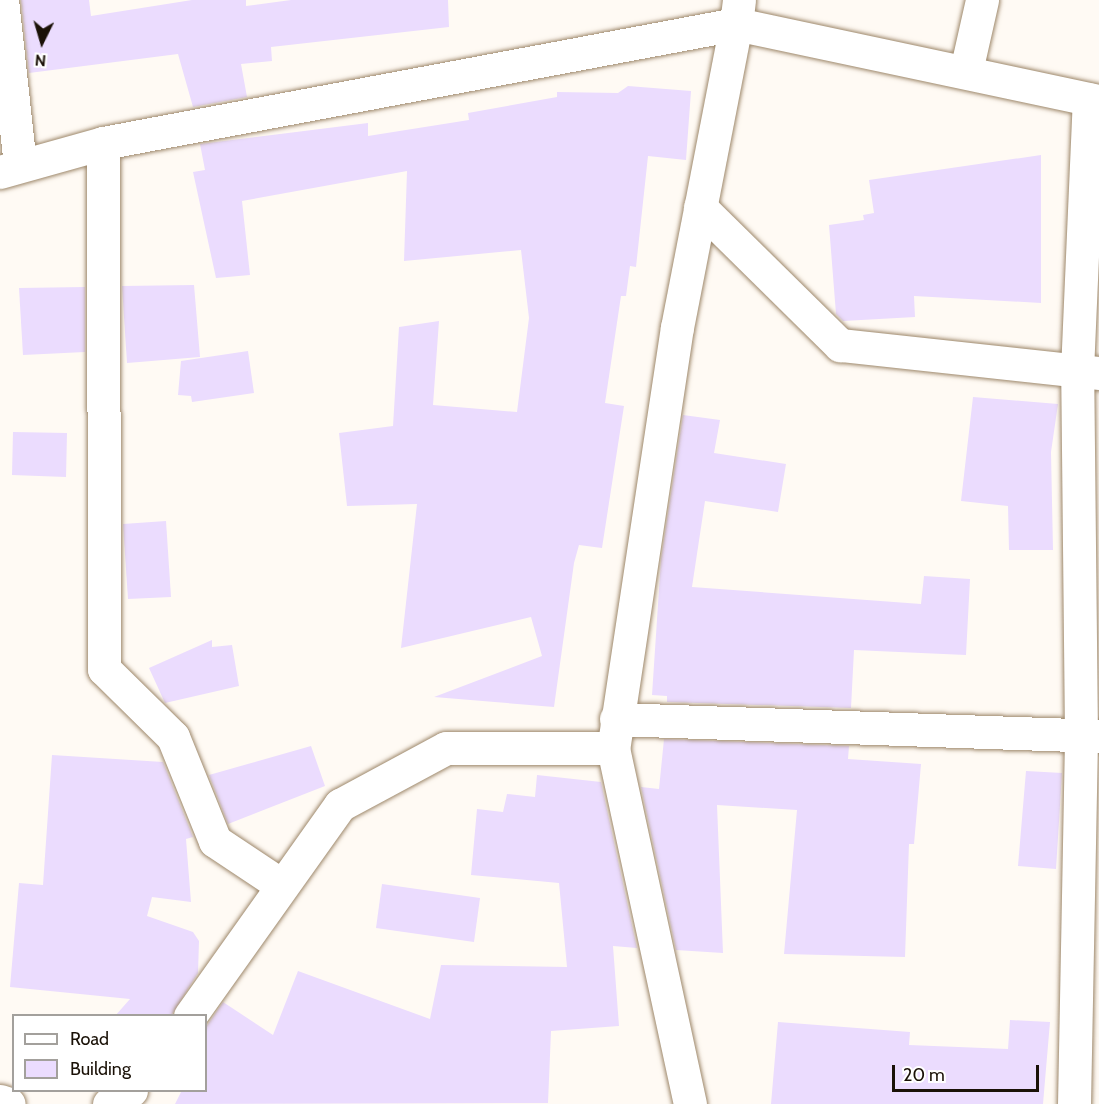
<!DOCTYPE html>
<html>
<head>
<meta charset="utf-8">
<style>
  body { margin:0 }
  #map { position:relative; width:1099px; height:1104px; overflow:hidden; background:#fffaf4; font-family:Cabin,sans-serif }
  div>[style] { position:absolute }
  .building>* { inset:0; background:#ebdcfe }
  .roads { filter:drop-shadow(0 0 2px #9e886b) drop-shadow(0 0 2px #9e886b) }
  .street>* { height:33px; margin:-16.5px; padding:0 16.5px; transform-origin:16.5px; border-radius:16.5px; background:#fff }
  .secondary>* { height:33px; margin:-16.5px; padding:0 16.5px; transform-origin:16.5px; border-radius:16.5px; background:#fff }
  span { translate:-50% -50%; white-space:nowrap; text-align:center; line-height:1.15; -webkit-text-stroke:5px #fff; paint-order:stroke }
  .legend { position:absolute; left:12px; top:1014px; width:195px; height:78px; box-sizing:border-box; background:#fff; border:2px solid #a3a09c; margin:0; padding:8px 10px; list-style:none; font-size:18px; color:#1a1107 }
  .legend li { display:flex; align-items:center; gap:12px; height:30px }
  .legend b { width:30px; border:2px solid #a3a09c }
  .north { position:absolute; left:12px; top:12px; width:60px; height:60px; -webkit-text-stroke:4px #fff; paint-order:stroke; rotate:185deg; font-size:16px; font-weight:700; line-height:24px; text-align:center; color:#1a1107 }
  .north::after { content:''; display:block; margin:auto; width:21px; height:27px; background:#1a1107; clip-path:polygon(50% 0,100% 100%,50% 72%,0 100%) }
  .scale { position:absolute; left:892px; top:1065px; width:147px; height:27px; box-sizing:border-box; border:3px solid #1a1107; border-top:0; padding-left:8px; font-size:18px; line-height:21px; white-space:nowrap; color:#1a1107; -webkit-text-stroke:4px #fff; paint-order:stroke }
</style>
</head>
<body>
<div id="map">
  <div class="building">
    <div style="clip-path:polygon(21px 0,89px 0,91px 16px,192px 0,246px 0,246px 6px,291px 0,448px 0,449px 27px,271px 47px,272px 61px,241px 64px,247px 97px,193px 107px,178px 54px,29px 73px)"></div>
    <div style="clip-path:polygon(628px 86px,691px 91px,686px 160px,648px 156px,636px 267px,630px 266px,626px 296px,621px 296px,605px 403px,624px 406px,602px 548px,579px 545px,574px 563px,554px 707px,434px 697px,542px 656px,531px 617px,401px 648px,417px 504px,347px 506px,339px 433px,393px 426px,399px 327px,439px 321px,433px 405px,517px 412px,529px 318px,521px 250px,404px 261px,407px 171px,242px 201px,250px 275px,216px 278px,193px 172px,205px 170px,200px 144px,368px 123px,368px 136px,469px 120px,468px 113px,557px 97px,557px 92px,618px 93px)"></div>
    <div style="clip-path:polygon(1041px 155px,1041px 303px,914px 296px,915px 317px,843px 321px,836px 314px,829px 225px,864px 220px,863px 215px,874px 213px,869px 180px)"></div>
    <div style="clip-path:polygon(194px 285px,200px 357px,127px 363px,122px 286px)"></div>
    <div style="clip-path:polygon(85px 287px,85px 352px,23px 355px,19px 288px)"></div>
    <div style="clip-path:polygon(248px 351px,254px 393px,192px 402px,191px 396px,178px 395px,181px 361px)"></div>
    <div style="clip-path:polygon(973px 397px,1058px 404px,1051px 452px,1053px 550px,1009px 550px,1008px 506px,961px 501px)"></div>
    <div style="clip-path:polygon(683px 415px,720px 420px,714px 453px,786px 464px,778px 512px,705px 501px,692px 587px,921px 604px,924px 576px,970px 579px,966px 655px,854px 650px,851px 708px,667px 702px,667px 696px,652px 695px,661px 559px)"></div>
    <div style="clip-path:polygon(13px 432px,67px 433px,66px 477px,12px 475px)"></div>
    <div style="clip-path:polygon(166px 521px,171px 597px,128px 599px,123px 524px)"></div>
    <div style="clip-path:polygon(212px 640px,212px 647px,232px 645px,239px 686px,165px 703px,149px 668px)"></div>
    <div style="clip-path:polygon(664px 739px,849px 746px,848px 759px,921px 764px,914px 844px,909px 844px,905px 957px,784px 954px,797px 810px,717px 805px,723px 953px,676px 950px,641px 787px,659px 789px)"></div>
    <div style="clip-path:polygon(311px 746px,325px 786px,228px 824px,209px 775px)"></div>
    <div style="clip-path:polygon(52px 755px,163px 762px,193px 837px,186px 839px,191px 902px,152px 897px,147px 916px,193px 932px,199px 941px,198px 973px,171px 1016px,115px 1016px,130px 999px,10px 987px,19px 883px,43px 885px)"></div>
    <div style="clip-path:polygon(1026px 771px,1062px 773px,1056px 869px,1018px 866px)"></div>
    <div style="clip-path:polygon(537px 775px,601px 782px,637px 948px,613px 946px,619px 1026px,551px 1031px,548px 1103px,175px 1104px,182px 1090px,206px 1090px,206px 1027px,223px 1002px,273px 1035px,298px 971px,430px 1019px,441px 965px,567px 967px,559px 883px,471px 875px,477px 809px,503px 812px,507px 794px,535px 797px)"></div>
    <div style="clip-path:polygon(382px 884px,480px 898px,474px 942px,376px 928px)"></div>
    <div style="clip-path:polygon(1010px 1020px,1050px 1022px,1043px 1104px,771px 1104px,778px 1022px,910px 1032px,909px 1045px,1008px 1049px)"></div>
  </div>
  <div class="roads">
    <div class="street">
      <div style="left:2px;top:0;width:166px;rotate:83.8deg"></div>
      <div style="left:739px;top:0;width:24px;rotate:97deg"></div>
      <div style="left:736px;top:24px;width:371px;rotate:12deg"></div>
      <div style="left:966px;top:71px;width:73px;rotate:-77.3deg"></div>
      <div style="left:103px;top:143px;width:526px;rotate:89.89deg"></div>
      <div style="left:104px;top:669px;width:97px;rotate:44.6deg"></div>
      <div style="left:173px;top:737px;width:112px;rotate:68deg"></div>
      <div style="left:215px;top:841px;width:79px;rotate:33.7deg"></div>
      <div style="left:700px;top:207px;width:197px;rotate:44.6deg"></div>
      <div style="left:840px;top:345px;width:261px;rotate:6.2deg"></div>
      <div style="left:616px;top:719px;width:483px;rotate:2deg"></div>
      <div style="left:190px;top:1016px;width:259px;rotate:-54.6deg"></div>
      <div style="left:340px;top:805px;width:120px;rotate:-28.3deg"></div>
      <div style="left:446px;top:748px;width:167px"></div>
      <div style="left:0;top:1101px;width:9px;rotate:18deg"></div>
      <div style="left:109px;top:1104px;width:26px;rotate:-32deg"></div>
      <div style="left:1074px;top:1104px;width:368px;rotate:-88.9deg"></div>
      <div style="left:1081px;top:736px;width:365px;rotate:-90.6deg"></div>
      <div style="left:1077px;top:371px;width:272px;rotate:-87.5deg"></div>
    </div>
    <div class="secondary">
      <div style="left:0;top:172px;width:107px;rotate:-15.7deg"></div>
      <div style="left:103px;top:143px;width:644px;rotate:-10.65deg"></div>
      <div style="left:736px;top:24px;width:309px;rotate:101deg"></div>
      <div style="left:677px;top:327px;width:426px;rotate:98.6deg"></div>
      <div style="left:613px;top:748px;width:364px;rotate:77.8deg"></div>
    </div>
  </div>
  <ul class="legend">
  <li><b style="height:8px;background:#fff"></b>Road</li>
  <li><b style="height:16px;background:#ebdcfe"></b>Building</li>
  </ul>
  <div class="north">N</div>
  <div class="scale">20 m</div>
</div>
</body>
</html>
